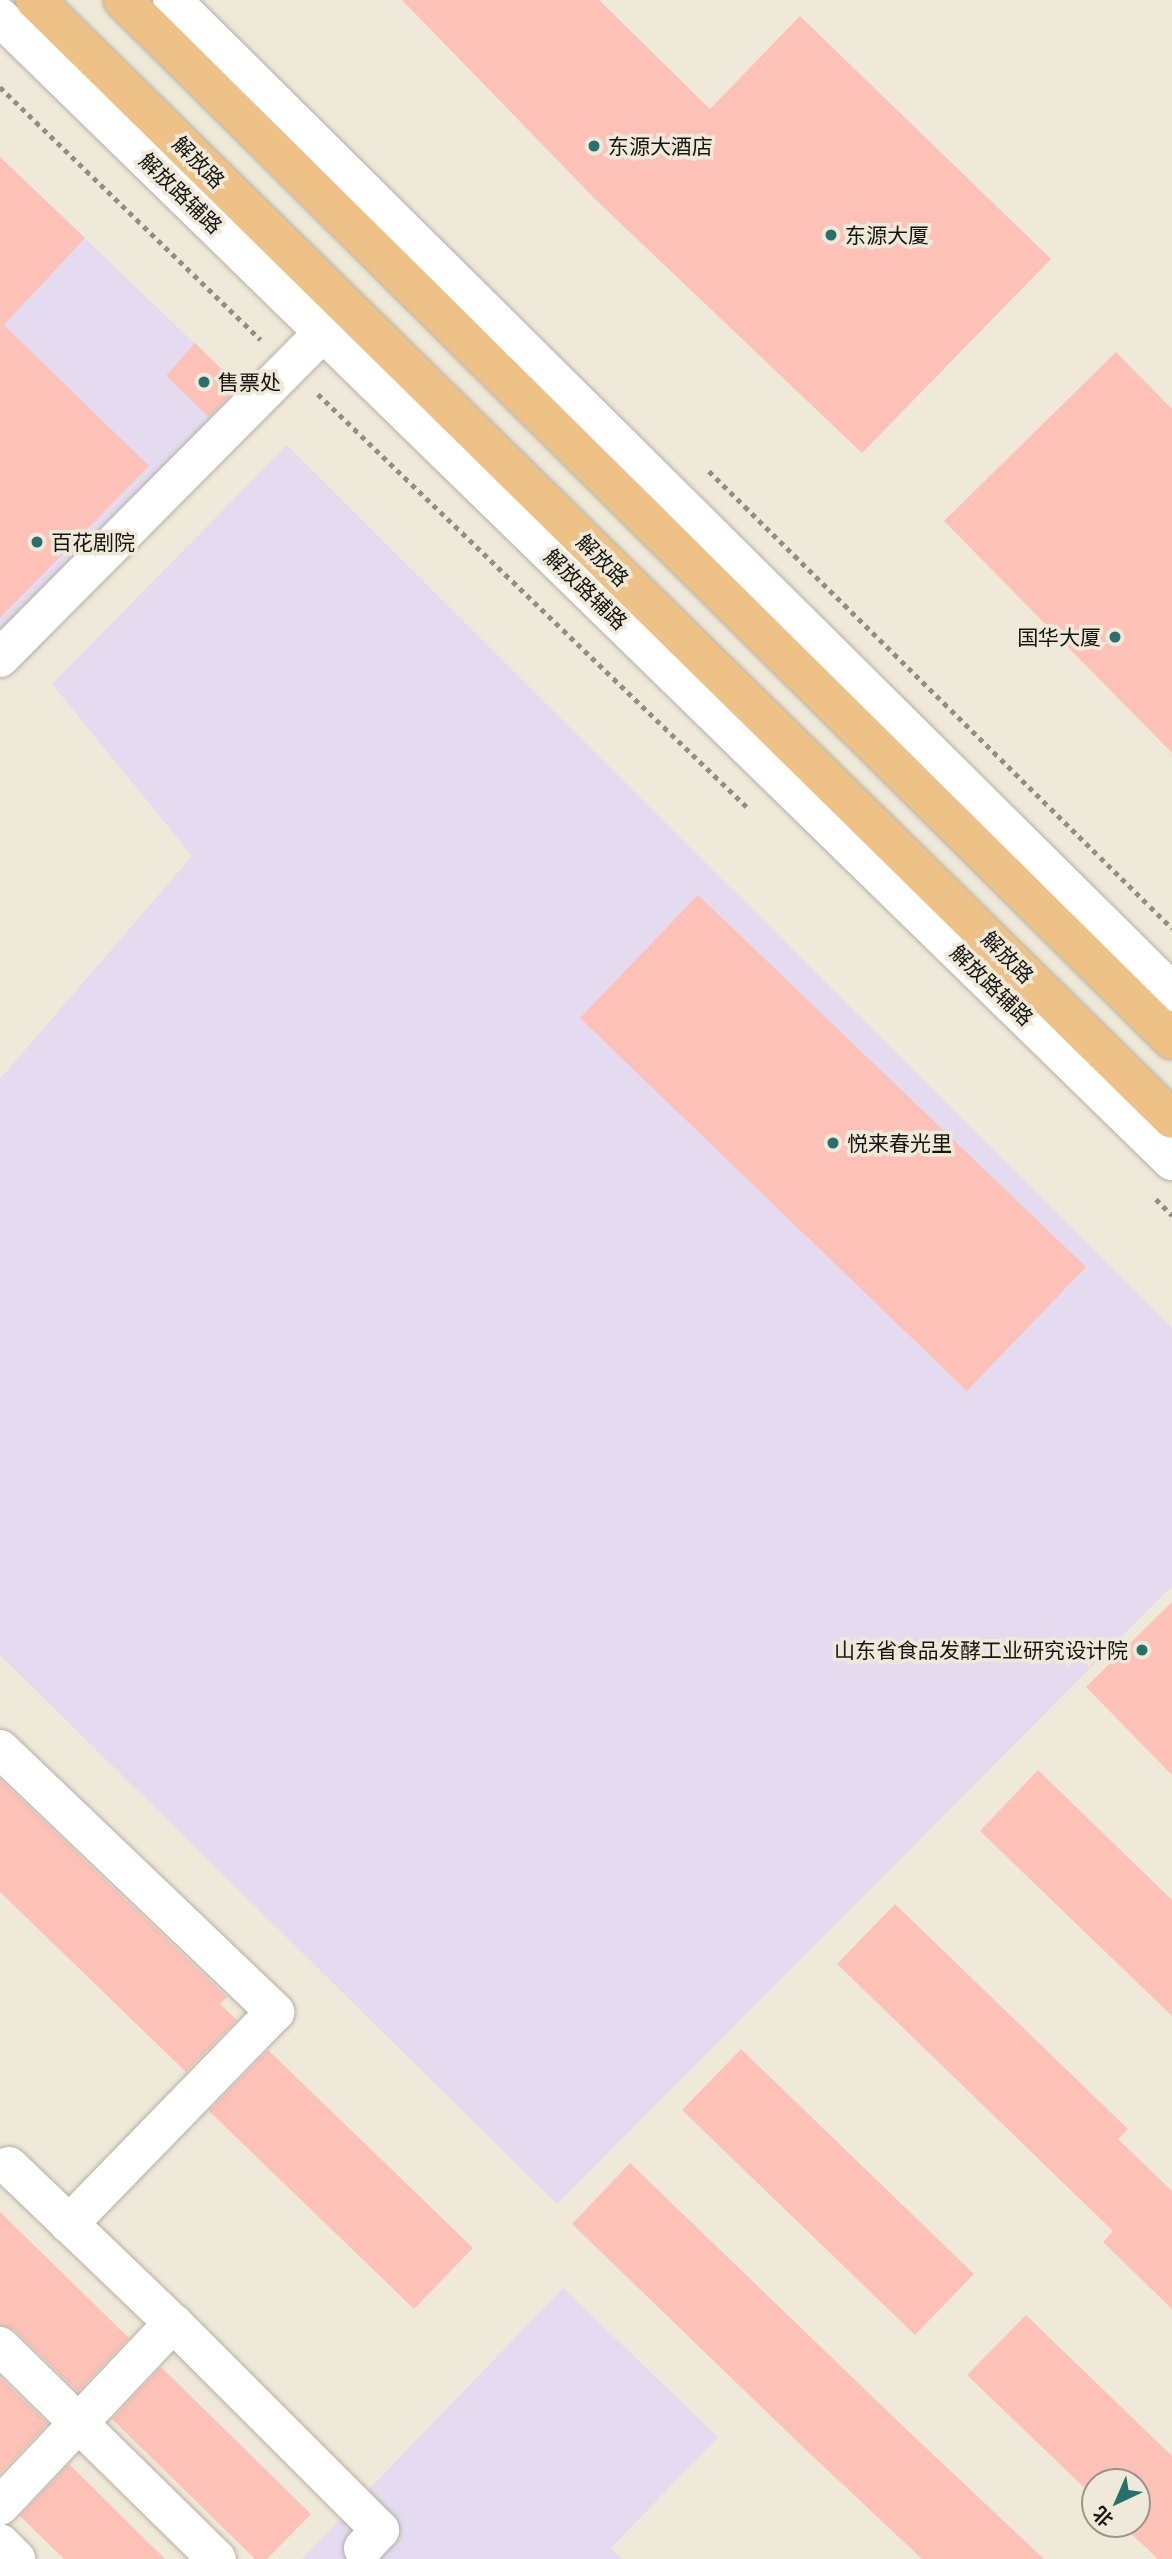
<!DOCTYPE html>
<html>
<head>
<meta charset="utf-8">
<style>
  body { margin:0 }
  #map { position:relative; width:1172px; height:2559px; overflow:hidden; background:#efe9d9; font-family:"Golos Text","Noto Sans SC",sans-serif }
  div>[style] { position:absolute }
  .commercial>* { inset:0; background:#e4dbf0 }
  .building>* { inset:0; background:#fdc1b7 }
  .path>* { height:4.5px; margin-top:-2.25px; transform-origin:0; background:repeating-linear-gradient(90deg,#928e83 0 5px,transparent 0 10px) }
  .roads { filter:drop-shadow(0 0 2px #b5b0a1) drop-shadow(0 0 2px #b5b0a1) }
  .minor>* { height:38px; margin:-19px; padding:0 19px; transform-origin:19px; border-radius:19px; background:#fff }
  .tertiary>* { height:38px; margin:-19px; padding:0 19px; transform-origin:19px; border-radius:19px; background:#fff }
  .primary>* { height:38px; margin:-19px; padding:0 19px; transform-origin:19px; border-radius:19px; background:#eec186 }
  .dots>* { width:19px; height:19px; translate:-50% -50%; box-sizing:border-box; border:4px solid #efe9d9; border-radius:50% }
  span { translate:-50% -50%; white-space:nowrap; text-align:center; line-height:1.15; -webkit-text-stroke:7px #efe9d9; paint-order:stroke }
  .poi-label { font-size:21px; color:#16150f }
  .left { translate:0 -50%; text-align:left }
  .right { translate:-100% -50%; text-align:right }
  .street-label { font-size:21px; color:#16150f }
  .north { position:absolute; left:1081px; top:2468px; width:70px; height:70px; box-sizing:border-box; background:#efe9d9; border:2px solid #989488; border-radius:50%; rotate:224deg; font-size:19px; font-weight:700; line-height:28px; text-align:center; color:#16150f }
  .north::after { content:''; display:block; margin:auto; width:24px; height:32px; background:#26706d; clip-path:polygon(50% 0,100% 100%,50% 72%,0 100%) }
</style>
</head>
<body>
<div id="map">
  <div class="commercial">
    <div style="clip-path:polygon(0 157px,241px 388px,0 636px)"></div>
    <div style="clip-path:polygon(287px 445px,1172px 1328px,1172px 1586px,557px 2204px,0 1655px,0 1079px,192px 856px,52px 684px)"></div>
    <div style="clip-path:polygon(563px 2288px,718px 2437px,611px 2548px,622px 2559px,302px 2559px)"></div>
  </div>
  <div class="building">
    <div style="clip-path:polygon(402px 0,599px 0,710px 109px,800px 16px,1051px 259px,862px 453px,597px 201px)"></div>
    <div style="clip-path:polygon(0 157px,85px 238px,4px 325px,149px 466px,0 618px)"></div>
    <div style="clip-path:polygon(195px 343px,239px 386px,209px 417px,166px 376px)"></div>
    <div style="clip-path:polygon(1116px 352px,1172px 409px,1172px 753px,944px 521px)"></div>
    <div style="clip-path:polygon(698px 895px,1086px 1267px,967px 1391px,580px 1018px)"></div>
    <div style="clip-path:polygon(1172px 1602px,1172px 1775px,1086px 1687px)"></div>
    <div style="clip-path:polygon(1038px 1770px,1172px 1900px,1172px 2016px,980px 1831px)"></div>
    <div style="clip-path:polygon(0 1779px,227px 1997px,220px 2004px,237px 2020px,186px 2072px,0 1892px)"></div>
    <div style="clip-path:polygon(895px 1904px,1128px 2129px,1118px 2139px,1172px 2191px,1172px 2309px,1103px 2242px,1113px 2231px,837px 1964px)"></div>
    <div style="clip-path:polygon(741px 2049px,974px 2274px,915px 2335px,682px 2110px)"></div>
    <div style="clip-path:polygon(268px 2050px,473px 2248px,414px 2309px,209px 2111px)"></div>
    <div style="clip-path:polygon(630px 2163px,907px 2430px,1044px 2559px,922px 2559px,805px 2449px,572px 2224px)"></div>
    <div style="clip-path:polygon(0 2212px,129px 2338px,78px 2392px,15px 2330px,0 2325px)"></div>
    <div style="clip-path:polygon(1026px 2315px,1172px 2456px,1172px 2559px,1158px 2559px,1121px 2524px,1137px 2524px,1137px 2482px,1095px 2482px,1095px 2498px,967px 2375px)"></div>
    <div style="clip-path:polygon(161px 2367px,311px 2514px,267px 2559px,255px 2559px,112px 2419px)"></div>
    <div style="clip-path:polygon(0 2377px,48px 2424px,0 2474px)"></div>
    <div style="clip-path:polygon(69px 2464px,165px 2559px,64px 2559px,20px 2516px)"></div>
  </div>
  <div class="path">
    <div style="left:0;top:87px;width:363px;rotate:44.1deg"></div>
    <div style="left:318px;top:394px;width:597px;rotate:43.91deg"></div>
    <div style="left:709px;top:471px;width:651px;rotate:44.63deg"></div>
    <div style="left:1156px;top:1199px;width:23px;rotate:45deg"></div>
  </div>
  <div class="roads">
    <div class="minor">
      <div style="left:0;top:658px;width:460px;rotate:-45.2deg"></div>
      <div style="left:0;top:1749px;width:381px;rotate:43.7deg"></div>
      <div style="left:275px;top:2012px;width:296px;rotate:134.2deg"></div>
      <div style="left:9px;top:2166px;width:227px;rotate:43.8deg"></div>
      <div style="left:0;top:2346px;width:304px;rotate:44.5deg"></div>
      <div style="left:0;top:2506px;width:252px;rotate:-46.6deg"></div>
      <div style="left:173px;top:2323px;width:293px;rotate:45deg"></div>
      <div style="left:380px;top:2530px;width:25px;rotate:133deg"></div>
      <div style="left:0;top:2543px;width:23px;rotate:45deg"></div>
    </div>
    <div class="tertiary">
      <div style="left:172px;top:0;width:1409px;rotate:44.77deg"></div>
      <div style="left:0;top:17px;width:1638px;rotate:44.31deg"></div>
    </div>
    <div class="primary">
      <div style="left:35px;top:0;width:1595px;rotate:44.54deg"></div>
      <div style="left:123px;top:0;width:1477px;rotate:44.75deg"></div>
    </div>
  </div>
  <div class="dots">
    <div style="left:594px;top:146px;background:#26706d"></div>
    <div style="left:831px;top:235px;background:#26706d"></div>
    <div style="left:204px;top:382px;background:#26706d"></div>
    <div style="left:37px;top:542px;background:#26706d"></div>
    <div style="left:1115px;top:637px;background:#26706d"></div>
    <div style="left:833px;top:1143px;background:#26706d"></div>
    <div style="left:1142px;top:1650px;background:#26706d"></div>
  </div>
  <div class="poi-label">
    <span class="left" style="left:608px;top:146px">东源大酒店</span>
    <span class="left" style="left:845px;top:235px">东源大厦</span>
    <span class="left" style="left:218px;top:382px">售票处</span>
    <span class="left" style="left:51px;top:542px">百花剧院</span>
    <span class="right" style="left:1101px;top:637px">国华大厦</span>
    <span class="left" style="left:847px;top:1143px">悦来春光里</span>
    <span class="right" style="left:1128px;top:1650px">山东省食品发酵工业研究设计院</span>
  </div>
  <div class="street-label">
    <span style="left:199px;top:162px;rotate:45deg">解放路</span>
    <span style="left:181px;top:193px;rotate:44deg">解放路辅路</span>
    <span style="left:603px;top:560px;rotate:45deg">解放路</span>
    <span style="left:586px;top:589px;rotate:44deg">解放路辅路</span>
    <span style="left:1008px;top:957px;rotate:45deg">解放路</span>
    <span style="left:992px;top:985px;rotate:44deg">解放路辅路</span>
  </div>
  <div class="north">北</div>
</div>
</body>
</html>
